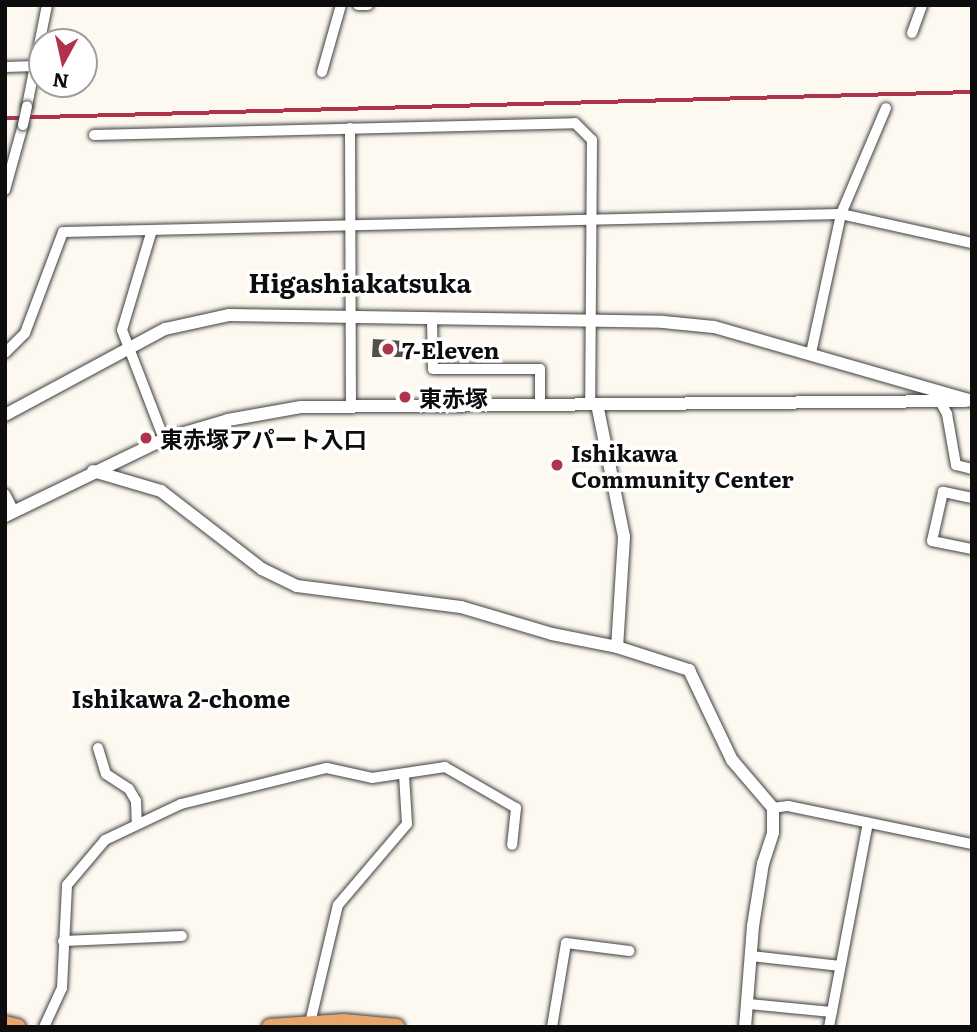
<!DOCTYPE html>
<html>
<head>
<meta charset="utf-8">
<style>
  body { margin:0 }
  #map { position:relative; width:977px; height:1032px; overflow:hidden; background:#fdf9f0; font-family:Literata,"Noto Sans JP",serif }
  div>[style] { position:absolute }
  .building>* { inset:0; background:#554d4b }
  .roads { filter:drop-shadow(0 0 2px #404040) drop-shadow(0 0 2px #404040) }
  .minor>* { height:10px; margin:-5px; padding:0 5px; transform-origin:5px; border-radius:5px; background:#fff }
  .tertiary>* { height:12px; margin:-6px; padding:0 6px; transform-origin:6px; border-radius:6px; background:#fff }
  .trunk>* { height:16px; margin:-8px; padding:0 8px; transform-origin:8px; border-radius:8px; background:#e8a66c }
  .rail>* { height:3.5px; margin:-1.75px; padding:0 1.75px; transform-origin:1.75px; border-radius:1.75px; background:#af344b }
  .bridges { filter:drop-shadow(0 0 2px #404040) drop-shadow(0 0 2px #404040) }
  .minor-bridge>* { height:10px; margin:-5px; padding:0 5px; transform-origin:5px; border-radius:5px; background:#fff }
  .dots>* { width:19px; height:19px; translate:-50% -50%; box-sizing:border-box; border:4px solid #fff; border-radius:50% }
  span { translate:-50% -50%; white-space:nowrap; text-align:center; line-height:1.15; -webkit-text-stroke:7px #fff; paint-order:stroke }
  .poi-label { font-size:23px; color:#0d0d0d; font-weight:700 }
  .left { translate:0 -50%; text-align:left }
  .neighbourhood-label { font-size:24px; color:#0d0d0d; font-weight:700 }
  .quarter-label { font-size:26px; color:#0d0d0d; font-weight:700 }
  .frame { position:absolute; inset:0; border:7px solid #0d0d0d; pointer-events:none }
  .north { position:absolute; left:28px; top:28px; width:70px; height:70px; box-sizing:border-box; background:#fff; border:2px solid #9e9e9e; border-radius:50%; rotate:188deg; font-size:19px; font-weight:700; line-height:28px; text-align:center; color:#0d0d0d }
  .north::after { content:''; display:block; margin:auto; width:24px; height:32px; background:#af344b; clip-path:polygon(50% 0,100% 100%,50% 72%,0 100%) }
</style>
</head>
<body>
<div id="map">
  <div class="building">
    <div style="clip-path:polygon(373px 339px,405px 341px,403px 357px,372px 357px)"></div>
  </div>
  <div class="roads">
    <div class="minor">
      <div style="left:358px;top:5px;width:10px"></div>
      <div style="left:912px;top:33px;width:30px;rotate:-70deg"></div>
      <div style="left:5px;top:67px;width:31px;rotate:-2deg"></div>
      <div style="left:322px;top:72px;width:70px;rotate:-74.2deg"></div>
      <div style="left:27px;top:106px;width:103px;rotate:-78.8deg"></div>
      <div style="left:350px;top:128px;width:275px;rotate:89.8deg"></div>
      <div style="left:94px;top:135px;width:481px;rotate:-1.4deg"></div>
      <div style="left:575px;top:123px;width:24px;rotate:45deg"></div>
      <div style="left:592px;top:140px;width:263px;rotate:90.4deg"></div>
      <div style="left:5px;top:190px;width:67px;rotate:-74.5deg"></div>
      <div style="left:152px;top:230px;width:104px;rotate:106.7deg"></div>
      <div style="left:122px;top:330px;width:117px;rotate:68.9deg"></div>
      <div style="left:432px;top:318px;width:51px;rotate:88.9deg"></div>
      <div style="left:433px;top:369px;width:107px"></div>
      <div style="left:540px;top:369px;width:34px;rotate:90deg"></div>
      <div style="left:5px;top:353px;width:28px;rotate:-45deg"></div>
      <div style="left:25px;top:333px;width:108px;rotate:-69.4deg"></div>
      <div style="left:63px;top:232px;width:778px;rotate:-1.33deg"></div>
      <div style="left:841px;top:214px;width:134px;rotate:12.5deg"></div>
      <div style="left:811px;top:353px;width:142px;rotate:-77.8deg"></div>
      <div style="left:841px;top:214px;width:115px;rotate:-67deg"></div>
      <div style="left:941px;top:403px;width:13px;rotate:61deg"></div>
      <div style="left:947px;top:414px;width:52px;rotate:80deg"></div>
      <div style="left:956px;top:465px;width:16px;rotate:14deg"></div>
      <div style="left:5px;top:494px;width:20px;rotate:63deg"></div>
      <div style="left:972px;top:498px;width:30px;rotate:-168deg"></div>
      <div style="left:943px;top:492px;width:50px;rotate:102.7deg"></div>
      <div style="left:932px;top:541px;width:41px;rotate:11.3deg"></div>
      <div style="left:98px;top:748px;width:27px;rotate:73deg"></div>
      <div style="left:106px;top:774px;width:27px;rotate:33deg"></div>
      <div style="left:129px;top:789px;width:14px;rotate:60deg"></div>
      <div style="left:136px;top:801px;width:23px;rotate:88deg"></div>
      <div style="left:773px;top:808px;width:15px;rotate:-8deg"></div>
      <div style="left:788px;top:806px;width:188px;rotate:11.7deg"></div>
      <div style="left:63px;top:941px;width:119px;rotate:-2.4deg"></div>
      <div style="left:751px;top:956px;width:90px;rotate:6.4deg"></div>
      <div style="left:749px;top:1004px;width:83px;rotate:5.5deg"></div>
      <div style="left:310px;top:1023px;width:121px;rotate:-76.7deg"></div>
      <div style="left:338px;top:905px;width:106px;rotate:-49.6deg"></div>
      <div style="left:407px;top:824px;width:49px;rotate:-93.5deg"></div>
      <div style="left:44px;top:1027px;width:43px;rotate:-65.2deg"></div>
      <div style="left:62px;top:988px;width:103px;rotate:-87.2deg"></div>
      <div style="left:67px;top:885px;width:59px;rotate:-49.8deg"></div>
      <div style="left:105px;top:840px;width:84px;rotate:-25.3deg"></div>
      <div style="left:181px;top:804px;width:150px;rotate:-13.9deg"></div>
      <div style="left:327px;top:768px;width:46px;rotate:12.5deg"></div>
      <div style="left:372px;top:778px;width:74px;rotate:-8.6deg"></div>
      <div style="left:445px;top:767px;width:82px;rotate:30deg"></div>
      <div style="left:516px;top:808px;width:37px;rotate:96deg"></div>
      <div style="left:552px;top:1027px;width:85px;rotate:-80.5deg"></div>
      <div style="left:566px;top:943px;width:64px;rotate:7.2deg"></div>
      <div style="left:829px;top:1027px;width:208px;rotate:-79.2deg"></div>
    </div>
    <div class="tertiary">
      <div style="left:597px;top:404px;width:136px;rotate:78.5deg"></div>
      <div style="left:624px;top:537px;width:110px;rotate:93.6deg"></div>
      <div style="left:617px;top:647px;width:76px;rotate:17.7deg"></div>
      <div style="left:689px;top:670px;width:100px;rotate:64.5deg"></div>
      <div style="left:732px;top:760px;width:63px;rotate:49.5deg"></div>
      <div style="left:773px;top:808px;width:25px;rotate:90deg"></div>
      <div style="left:773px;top:833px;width:32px;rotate:108deg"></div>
      <div style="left:763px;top:863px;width:64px;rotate:99deg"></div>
      <div style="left:753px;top:926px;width:101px;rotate:94.5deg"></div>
      <div style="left:5px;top:415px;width:182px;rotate:-28.3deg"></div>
      <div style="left:165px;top:329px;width:66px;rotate:-12.3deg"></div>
      <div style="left:229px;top:315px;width:434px;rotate:0.9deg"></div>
      <div style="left:663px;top:322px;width:51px;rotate:5.6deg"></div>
      <div style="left:714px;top:327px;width:268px;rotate:16deg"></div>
      <div style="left:93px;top:471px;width:71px;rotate:16.4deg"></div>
      <div style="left:161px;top:491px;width:128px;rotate:37.7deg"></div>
      <div style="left:262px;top:569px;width:39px;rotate:26deg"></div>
      <div style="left:297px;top:586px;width:165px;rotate:7.3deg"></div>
      <div style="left:461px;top:607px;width:95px;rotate:16.5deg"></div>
      <div style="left:552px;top:634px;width:66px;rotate:11.3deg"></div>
      <div style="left:5px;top:516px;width:177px;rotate:-25.8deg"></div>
      <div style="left:164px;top:439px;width:67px;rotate:-16.5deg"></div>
      <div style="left:228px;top:420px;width:74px;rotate:-10.1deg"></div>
      <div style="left:301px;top:407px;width:665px;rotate:-0.52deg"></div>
    </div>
    <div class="trunk">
      <div style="left:5px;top:1024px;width:13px;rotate:13deg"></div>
      <div style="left:270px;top:1027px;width:74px;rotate:-3.9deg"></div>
      <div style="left:344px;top:1022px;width:53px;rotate:5.4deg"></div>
    </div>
  </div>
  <div class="rail">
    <div style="left:5px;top:118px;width:967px;rotate:-1.54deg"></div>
  </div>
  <div class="bridges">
    <div class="minor-bridge">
      <div style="left:23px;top:125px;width:19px;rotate:-78deg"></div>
    </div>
  </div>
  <div class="dots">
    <div style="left:388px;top:349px;background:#af344b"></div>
    <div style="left:405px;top:397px;background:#af344b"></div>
    <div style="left:146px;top:438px;background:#af344b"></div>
    <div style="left:557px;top:465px;background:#af344b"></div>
  </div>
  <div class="poi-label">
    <span class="left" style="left:402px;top:349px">7-Eleven</span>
    <span class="left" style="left:419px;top:397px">東赤塚</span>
    <span class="left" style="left:160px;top:438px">東赤塚アパート入口</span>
    <span class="left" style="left:571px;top:465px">Ishikawa<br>Community Center</span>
  </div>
  <div class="neighbourhood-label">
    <span style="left:181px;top:698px">Ishikawa 2-chome</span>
  </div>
  <div class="quarter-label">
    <span style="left:360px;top:282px">Higashiakatsuka</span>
  </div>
  <div class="frame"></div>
  <div class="north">N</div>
</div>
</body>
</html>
